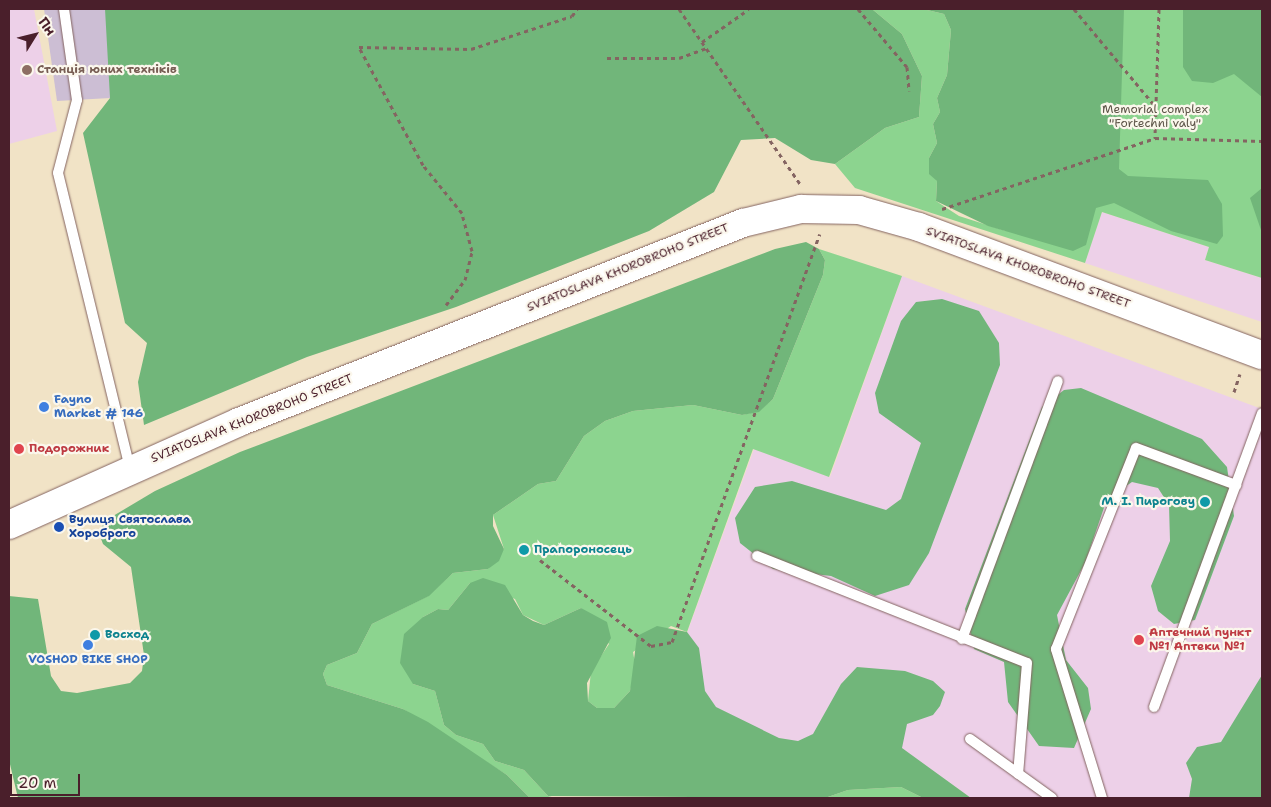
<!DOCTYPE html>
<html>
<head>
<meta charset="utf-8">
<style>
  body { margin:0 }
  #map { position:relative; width:1271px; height:807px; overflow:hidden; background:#f1e3c6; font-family:"Shantell Sans",sans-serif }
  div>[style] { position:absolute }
  .built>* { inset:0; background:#edd0e8 }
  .industrial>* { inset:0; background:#ccbed4 }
  .green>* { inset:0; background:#8cd48f }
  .forest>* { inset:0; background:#71b67a }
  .path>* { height:3px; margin-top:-1.5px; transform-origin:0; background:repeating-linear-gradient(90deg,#846461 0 4px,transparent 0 8px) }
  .roads { filter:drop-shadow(0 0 1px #846461) drop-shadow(0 0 1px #846461) }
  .lane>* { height:10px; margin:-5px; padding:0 5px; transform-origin:5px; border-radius:5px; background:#fff }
  .secondary>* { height:28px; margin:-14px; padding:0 14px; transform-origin:14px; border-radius:14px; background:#fff }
  .dots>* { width:14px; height:14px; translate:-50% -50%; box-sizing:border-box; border:2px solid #fbf7ec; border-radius:50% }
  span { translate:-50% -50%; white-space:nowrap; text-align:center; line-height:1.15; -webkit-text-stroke:4.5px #fbf7ec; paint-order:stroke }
  .education-label { font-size:12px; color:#785e54; font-weight:700 }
  .left { translate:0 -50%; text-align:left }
  .park-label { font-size:12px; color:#5e5549 }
  .street-label { font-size:12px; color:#4a1f2b }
  .shop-label { font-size:12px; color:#366cbe; font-weight:700 }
  .health-label { font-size:12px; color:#be3a42; font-weight:700 }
  .culture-label { font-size:12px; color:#0d838f; font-weight:700 }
  .right { translate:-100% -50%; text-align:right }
  .transit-label { font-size:12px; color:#164399; font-weight:700 }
  .frame { position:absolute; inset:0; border:10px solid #4a1f2b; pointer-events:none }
  .north { position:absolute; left:10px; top:10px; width:50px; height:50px; -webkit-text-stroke:4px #fbf7ec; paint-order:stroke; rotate:54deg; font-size:14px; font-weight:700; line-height:20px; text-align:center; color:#4a1f2b }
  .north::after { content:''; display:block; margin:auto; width:18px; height:22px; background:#4a1f2b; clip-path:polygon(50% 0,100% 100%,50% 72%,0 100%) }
  .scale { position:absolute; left:10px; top:774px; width:70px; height:22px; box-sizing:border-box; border:2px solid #4a1f2b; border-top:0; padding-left:6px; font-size:15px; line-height:18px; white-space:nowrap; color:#4a1f2b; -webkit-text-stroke:4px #fbf7ec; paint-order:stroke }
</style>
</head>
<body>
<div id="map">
  <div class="built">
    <div style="clip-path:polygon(9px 9px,34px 9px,57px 131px,9px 144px)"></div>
    <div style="clip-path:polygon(1102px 212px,1209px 247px,1205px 260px,1262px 278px,1262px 322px,1085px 263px)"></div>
    <div style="clip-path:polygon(902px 276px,1262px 409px,1262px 798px,971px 798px,902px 749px,780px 763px,656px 718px,754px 449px,830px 477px)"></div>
  </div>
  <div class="industrial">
    <div style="clip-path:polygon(44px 9px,117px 9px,128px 97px,57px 101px)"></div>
  </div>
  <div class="green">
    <div style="clip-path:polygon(872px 9px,923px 9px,944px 14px,951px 30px,947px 75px,937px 98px,940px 112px,933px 124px,937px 143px,929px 158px,937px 181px,936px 201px,959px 216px,1006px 231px,1078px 9px,1262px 9px,1262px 278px,1205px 260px,1209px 247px,1102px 212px,1085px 263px,855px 188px,835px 164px,885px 128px,919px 117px,922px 76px,902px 34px)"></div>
    <div style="clip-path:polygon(819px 249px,902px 276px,829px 477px,753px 449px,687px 632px,671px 626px,633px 652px,636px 669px,630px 691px,614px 708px,597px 708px,588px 701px,591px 671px,609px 644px,581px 608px,544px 625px,523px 615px,515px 599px,470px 583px,448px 610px,438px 609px,423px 617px,413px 684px,435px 691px,444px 725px,456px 735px,483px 744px,495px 761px,524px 770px,548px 796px,556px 798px,530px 798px,507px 775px,403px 709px,327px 685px,323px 674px,327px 665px,357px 653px,372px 624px,428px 596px,453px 573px,488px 569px,504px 549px,493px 515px,538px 484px,556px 481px,584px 436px,605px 421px,633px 411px,693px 405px,742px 415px,759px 411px,773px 399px,823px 275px,825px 260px)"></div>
    <div style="clip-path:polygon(901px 787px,923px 798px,825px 798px,848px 790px)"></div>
  </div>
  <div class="forest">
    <div style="clip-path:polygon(105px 9px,872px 9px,902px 34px,922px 76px,919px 117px,885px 128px,835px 164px,811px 160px,775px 138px,741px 140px,714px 192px,649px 231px,456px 307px,307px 357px,144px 425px,138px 382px,147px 343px,125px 323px,83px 133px,110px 98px)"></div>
    <div style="clip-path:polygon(923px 9px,1124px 9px,1119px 169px,1128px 176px,1208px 180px,1222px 204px,1223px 236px,1217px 244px,1171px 231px,1114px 203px,1096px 208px,1086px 245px,1073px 251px,988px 226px,936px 201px,937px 181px,929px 174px,929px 158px,937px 143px,933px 124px,940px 112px,937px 98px,947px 75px,951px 30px,944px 14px)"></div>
    <div style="clip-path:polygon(1183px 9px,1262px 9px,1262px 97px,1234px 74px,1213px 83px,1192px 81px,1183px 67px)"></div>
    <div style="clip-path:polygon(1262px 188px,1262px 233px,1250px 198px)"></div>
    <div style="clip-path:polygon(806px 242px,819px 249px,825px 260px,823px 275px,773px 399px,759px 412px,742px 415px,693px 405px,633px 411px,605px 421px,584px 436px,556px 481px,538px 484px,493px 515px,493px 526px,504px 549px,499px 561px,488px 569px,453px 573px,429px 596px,372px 624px,357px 653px,327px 665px,323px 674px,327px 685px,403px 709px,428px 722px,507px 775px,530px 798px,18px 798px,9px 760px,9px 596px,38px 599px,51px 676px,61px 691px,77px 693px,130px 683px,142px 671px,144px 655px,131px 567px,103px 544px,98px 531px,108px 519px,155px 491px,240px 452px,775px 249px)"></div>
    <div style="clip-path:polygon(942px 299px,979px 311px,999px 343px,1000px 365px,929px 553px,909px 585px,875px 596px,831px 576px,773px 569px,740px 543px,735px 518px,755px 487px,792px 481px,886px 510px,901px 499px,921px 443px,879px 413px,875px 393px,901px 321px,916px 302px)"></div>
    <div style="clip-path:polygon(1081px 388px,1202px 439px,1227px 467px,1234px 516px,1195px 620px,1174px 624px,1158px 611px,1151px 586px,1170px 541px,1169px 505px,1158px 488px,1132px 482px,1107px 499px,1085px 563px,1057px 615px,1066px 660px,1088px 688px,1091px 709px,1074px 748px,1039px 746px,1008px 702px,1004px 662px,974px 649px,965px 609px,1042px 407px,1064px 390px)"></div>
    <div style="clip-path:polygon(483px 578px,505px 585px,523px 615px,533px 621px,544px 625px,581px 608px,607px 622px,611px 638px,587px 683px,588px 701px,597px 708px,614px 708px,630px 691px,637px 636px,657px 626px,687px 632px,699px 648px,705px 691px,716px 707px,779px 738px,798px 741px,813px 734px,841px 684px,857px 667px,905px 671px,933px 681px,945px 692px,940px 706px,933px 715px,907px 724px,902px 748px,971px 798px,923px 798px,901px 787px,848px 790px,825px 798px,548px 796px,524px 770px,495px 761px,483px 744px,456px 735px,444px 725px,435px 691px,413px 684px,400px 663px,404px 634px,423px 617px,438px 609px,448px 610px,470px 583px)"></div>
    <div style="clip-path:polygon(1262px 675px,1262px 798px,1189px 798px,1192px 779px,1186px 763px,1197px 747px,1221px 742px)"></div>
  </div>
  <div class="path">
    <div style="left:679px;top:9px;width:213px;rotate:55.3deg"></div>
    <div style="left:858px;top:9px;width:76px;rotate:49.8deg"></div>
    <div style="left:907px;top:67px;width:24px;rotate:85deg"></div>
    <div style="left:1074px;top:9px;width:128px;rotate:50.1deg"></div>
    <div style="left:1159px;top:9px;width:129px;rotate:91.8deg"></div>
    <div style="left:1155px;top:138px;width:107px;rotate:1.6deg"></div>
    <div style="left:702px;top:42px;width:57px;rotate:-35.1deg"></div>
    <div style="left:607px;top:58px;width:72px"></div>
    <div style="left:679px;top:58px;width:29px;rotate:-20deg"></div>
    <div style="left:942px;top:209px;width:225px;rotate:-18.4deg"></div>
    <div style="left:446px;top:305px;width:31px;rotate:-53deg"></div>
    <div style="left:465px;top:280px;width:30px;rotate:-76deg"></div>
    <div style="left:472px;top:251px;width:39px;rotate:-105deg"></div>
    <div style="left:462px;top:213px;width:62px;rotate:-129.1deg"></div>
    <div style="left:423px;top:165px;width:134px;rotate:-118.5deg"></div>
    <div style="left:359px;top:47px;width:112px;rotate:1deg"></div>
    <div style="left:471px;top:49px;width:106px;rotate:-18.1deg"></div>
    <div style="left:572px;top:16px;width:9px;rotate:-54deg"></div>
    <div style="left:1234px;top:392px;width:19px;rotate:-72deg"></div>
    <div style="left:540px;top:560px;width:140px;rotate:37.8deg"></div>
    <div style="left:651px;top:646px;width:21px;rotate:-11deg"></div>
    <div style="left:672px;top:642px;width:434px;rotate:-70.1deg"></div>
  </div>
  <div class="roads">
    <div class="lane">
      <div style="left:64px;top:9px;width:92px;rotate:81.9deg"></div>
      <div style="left:77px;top:100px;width:75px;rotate:104.6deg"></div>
      <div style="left:58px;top:173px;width:305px;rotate:76.3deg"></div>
      <div style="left:757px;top:556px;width:290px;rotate:21.6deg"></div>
      <div style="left:1027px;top:663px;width:111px;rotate:94.6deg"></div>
      <div style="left:962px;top:639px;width:275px;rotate:-69.6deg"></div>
      <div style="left:1154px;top:707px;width:313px;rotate:-69.8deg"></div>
      <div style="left:970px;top:739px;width:101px;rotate:35.7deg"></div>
      <div style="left:1102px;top:798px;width:156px;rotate:-107.2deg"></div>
      <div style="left:1056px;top:649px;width:216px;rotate:-68.3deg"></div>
      <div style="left:1136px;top:448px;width:107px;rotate:20.3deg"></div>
    </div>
    <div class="secondary">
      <div style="left:9px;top:525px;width:252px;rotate:-24.1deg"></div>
      <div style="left:239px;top:422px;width:542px;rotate:-21.55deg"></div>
      <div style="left:743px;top:223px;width:60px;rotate:-13.6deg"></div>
      <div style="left:801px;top:209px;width:58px;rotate:1deg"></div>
      <div style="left:859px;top:210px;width:62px;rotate:15.8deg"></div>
      <div style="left:919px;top:227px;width:366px;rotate:20.5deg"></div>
    </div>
  </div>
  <div class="dots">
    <div style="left:27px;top:70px;background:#8d6e63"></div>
    <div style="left:44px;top:407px;background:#3f7fe0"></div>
    <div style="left:19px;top:449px;background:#e0444e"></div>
    <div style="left:1205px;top:502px;background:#0f9aa8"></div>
    <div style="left:59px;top:527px;background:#1a4fb4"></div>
    <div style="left:524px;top:550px;background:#0f9aa8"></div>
    <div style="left:95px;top:635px;background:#0f9aa8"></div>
    <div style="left:1139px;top:640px;background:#e0444e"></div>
    <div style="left:88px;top:645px;background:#3f7fe0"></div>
  </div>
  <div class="education-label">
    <span class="left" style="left:37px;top:70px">Станція юних техніків</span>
  </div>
  <div class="park-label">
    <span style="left:1155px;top:117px">Memorial complex<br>"Fortechni valy"</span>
  </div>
  <div class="street-label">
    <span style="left:628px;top:268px;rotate:-22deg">SVIATOSLAVA KHOROBROHO STREET</span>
    <span style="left:1028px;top:268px;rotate:20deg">SVIATOSLAVA KHOROBROHO STREET</span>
    <span style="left:252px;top:419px;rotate:-22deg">SVIATOSLAVA KHOROBROHO STREET</span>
  </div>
  <div class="shop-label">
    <span class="left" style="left:54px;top:407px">Fayno<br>Market # 146</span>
    <span style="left:88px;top:660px">VOSHOD BIKE SHOP</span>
  </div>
  <div class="health-label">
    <span class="left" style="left:29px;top:449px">Подорожник</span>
    <span class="left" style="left:1149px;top:640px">Аптечний пункт<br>№1 Аптеки №1</span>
  </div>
  <div class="culture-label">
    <span class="right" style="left:1195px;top:502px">М. І. Пирогову</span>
    <span class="left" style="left:534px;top:550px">Прапороносець</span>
    <span class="left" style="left:105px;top:635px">Восход</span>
  </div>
  <div class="transit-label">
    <span class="left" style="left:69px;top:527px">Вулиця Святослава<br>Хороброго</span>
  </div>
  <div class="frame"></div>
  <div class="north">Пн</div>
  <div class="scale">20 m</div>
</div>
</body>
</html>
